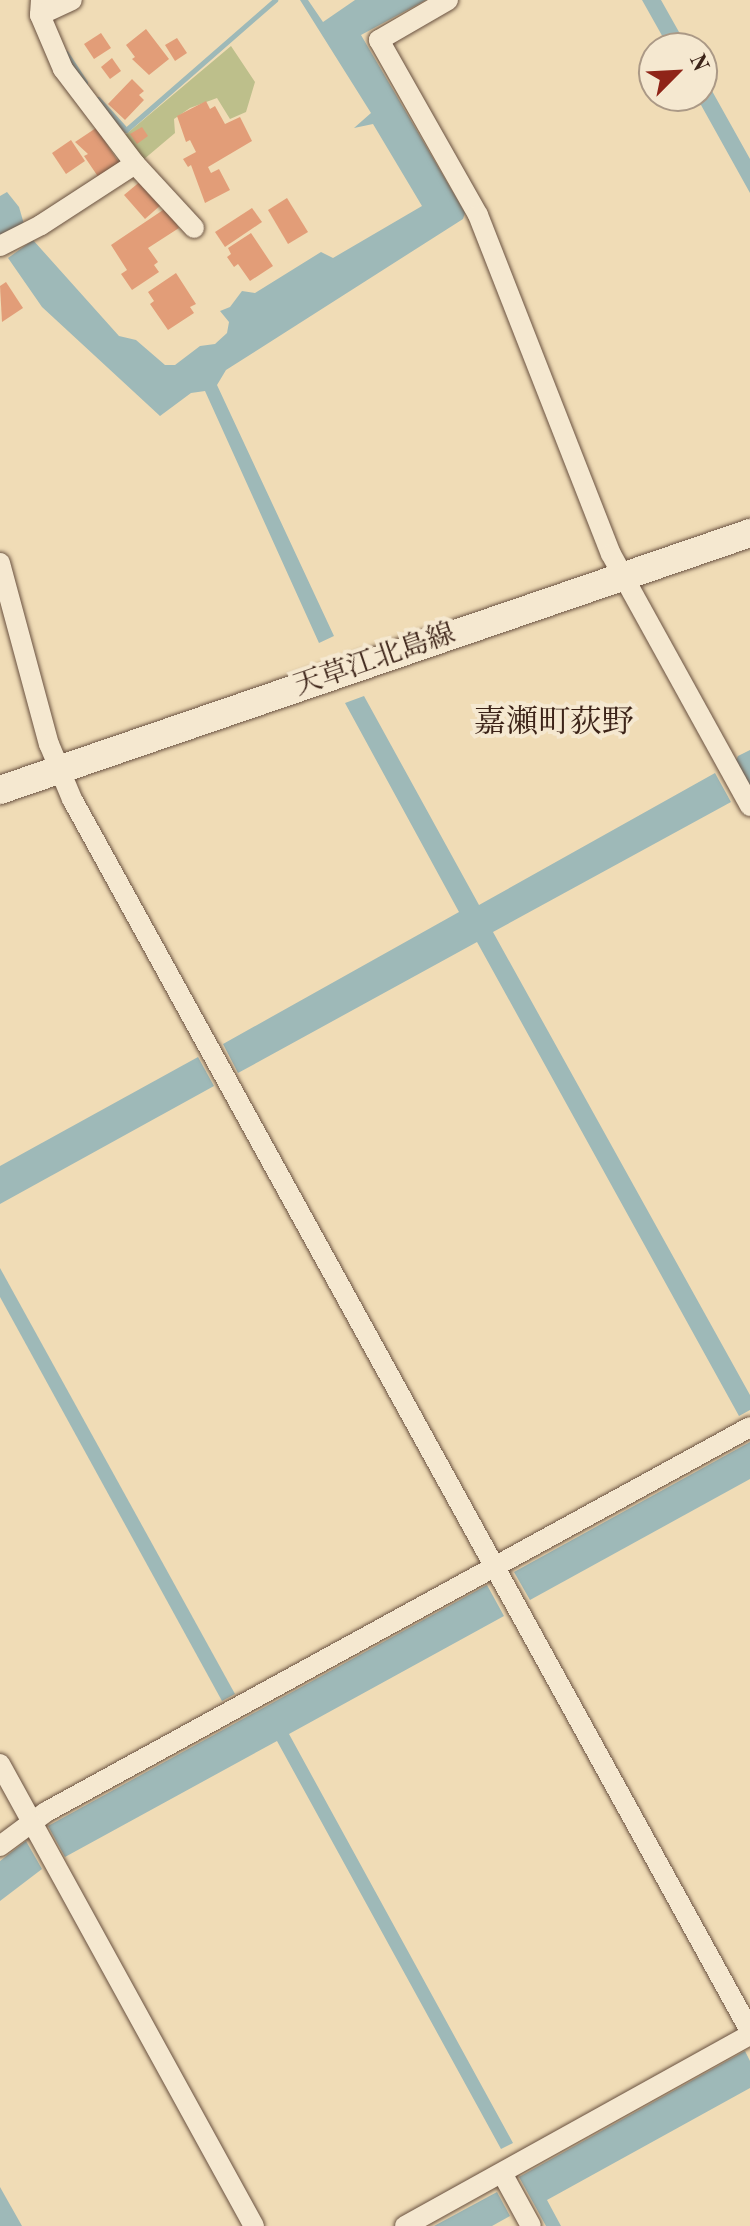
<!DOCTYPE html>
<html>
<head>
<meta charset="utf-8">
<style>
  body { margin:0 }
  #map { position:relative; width:750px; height:2226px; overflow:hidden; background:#f0dcb6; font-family:"Old Standard TT","Noto Serif JP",serif }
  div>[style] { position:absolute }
  .green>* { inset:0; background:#bdbf8b }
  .water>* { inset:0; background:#9eb9b8 }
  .stream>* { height:5px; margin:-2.5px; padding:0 2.5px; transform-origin:2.5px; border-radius:2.5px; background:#9eb9b8 }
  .building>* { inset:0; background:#e29d78 }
  .roads { filter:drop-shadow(0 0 2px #695140) drop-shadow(0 0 2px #695140) }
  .street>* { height:20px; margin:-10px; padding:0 10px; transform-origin:10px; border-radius:10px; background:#f5e8d0 }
  .secondary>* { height:28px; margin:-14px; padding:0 14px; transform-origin:14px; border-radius:14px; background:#f5e8d0 }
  span { translate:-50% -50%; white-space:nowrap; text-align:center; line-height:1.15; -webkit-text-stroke:8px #f5e8d0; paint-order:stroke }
  .street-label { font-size:28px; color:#3c2318 }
  .quarter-label { font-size:32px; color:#3c2318 }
  .north { position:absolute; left:638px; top:32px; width:80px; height:80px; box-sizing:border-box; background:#f5e8d0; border:2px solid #ab9986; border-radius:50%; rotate:66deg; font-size:22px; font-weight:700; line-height:32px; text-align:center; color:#3c2318 }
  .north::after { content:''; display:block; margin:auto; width:28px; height:36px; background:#8f2418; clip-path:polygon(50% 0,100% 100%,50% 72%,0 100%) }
</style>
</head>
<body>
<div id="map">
  <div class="green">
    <div style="clip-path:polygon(231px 46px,255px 82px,246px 112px,230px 119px,217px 98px,190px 108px,174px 119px,175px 133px,143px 160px,124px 136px)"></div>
  </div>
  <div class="water">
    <div style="clip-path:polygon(300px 0,308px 0,323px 22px,355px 0,426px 0,361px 35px,465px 213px,463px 219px,226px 370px,217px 385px,334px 636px,319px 643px,205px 391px,191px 393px,160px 416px,42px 307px,8px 258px,33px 240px,119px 336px,136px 340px,165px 365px,175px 365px,200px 346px,215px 344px,227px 333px,229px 322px,220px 311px,230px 307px,242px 291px,255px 293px,321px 252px,333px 258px,422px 206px,373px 124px,354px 128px,371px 113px)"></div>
    <div style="clip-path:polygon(642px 0,661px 0,688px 48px,669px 48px)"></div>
    <div style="clip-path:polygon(702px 73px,750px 159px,750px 193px,696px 96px,702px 96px)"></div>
    <div style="clip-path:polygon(7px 192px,19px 207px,24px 224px,0 238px,0 196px)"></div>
    <div style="clip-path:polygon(364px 696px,479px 905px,715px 773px,731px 802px,493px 932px,750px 1395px,750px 1410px,739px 1416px,477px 942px,238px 1073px,223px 1044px,459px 912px,345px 703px)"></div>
    <div style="clip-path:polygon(750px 750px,750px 791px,735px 762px,738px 756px)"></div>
    <div style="clip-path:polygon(198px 1057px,214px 1086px,0 1204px,0 1166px)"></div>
    <div style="clip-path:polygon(0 1268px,235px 1694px,222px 1701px,0 1297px)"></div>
    <div style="clip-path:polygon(750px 1442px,750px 1479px,530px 1600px,514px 1572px)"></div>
    <div style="clip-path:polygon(487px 1585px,504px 1616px,289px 1734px,513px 2143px,501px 2149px,277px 1741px,65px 1857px,48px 1826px)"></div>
    <div style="clip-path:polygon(26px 1841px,42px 1869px,0 1901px,0 1861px)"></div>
    <div style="clip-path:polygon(745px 2051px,750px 2061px,750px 2088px,547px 2200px,561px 2226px,546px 2226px,519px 2177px)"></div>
    <div style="clip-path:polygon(0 2187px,22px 2226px,0 2226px)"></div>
    <div style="clip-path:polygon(497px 2192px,510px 2216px,492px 2226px,434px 2226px)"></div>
  </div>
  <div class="stream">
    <div style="left:66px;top:53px;width:35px;rotate:57deg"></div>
    <div style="left:98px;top:99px;width:42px;rotate:47.9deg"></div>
    <div style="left:126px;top:130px;width:198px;rotate:-41.1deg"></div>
  </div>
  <div class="building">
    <div style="clip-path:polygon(146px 29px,169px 59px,149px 75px,132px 59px,135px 57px,126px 45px)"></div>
    <div style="clip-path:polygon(101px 33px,111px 48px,94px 59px,84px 44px)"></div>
    <div style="clip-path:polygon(177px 38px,187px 53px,175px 61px,165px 45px)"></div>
    <div style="clip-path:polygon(112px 58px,121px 71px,110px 79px,101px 67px)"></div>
    <div style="clip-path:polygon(132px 79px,144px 91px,139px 95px,144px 100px,125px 120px,108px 104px)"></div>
    <div style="clip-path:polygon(206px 101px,210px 109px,215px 106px,225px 124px,240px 117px,252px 141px,208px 167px,211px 173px,219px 169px,230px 190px,205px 203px,191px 165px,188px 167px,183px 159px,196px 152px,190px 140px,186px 142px,177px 116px)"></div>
    <div style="clip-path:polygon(142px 127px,148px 136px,137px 144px,130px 134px)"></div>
    <div style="clip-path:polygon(96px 128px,120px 164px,99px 178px,84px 156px,88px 154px,75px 142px)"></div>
    <div style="clip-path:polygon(71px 140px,85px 161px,66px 174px,52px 153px)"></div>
    <div style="clip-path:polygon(142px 180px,162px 204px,145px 219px,124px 195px)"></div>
    <div style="clip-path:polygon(287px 198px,308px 232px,288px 244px,268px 210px)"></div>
    <div style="clip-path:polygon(166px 208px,179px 228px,148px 248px,158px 262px,154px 265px,159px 272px,132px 290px,121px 274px,127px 270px,111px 245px)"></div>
    <div style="clip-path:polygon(252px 208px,262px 222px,225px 247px,215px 232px)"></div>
    <div style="clip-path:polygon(251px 233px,273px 266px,250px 281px,238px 264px,234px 267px,227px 257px,231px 254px,228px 248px)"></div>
    <div style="clip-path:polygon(176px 273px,196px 304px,190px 307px,194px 313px,168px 330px,150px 304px,154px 301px,148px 292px)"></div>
    <div style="clip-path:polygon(6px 282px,23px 308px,2px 322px,0 286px)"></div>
  </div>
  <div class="roads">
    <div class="street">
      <div style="left:41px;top:0;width:15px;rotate:94deg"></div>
      <div style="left:40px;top:15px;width:59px;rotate:66.9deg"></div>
      <div style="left:63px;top:69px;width:119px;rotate:52.8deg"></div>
      <div style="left:135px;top:164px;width:87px;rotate:47.3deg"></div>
      <div style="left:448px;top:0;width:80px;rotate:149.9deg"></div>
      <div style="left:379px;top:40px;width:201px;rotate:60.5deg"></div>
      <div style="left:478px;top:215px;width:364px;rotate:68.6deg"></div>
      <div style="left:611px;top:554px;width:288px;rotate:61.1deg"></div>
      <div style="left:40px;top:15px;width:35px;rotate:-25deg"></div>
      <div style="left:0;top:246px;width:46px;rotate:-27.1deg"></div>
      <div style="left:41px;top:225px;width:112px;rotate:-33deg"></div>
      <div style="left:0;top:563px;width:188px;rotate:74.9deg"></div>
      <div style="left:49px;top:744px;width:60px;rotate:67.3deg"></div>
      <div style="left:72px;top:799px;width:1406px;rotate:61.17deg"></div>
      <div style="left:0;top:1764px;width:527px;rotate:61.2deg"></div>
      <div style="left:0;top:1846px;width:57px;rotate:-36.5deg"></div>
      <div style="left:46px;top:1812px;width:802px;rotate:-28.67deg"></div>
      <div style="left:502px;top:2173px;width:60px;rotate:61.3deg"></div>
      <div style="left:405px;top:2226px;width:394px;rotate:-29deg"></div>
    </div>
    <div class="secondary">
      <div style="left:0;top:790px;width:793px;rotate:-18.91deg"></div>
    </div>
  </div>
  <div class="street-label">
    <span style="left:375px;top:661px;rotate:-19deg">天草江北島線</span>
  </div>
  <div class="quarter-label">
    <span style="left:554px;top:724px">嘉瀬町荻野</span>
  </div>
  <div class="north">N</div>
</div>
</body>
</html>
